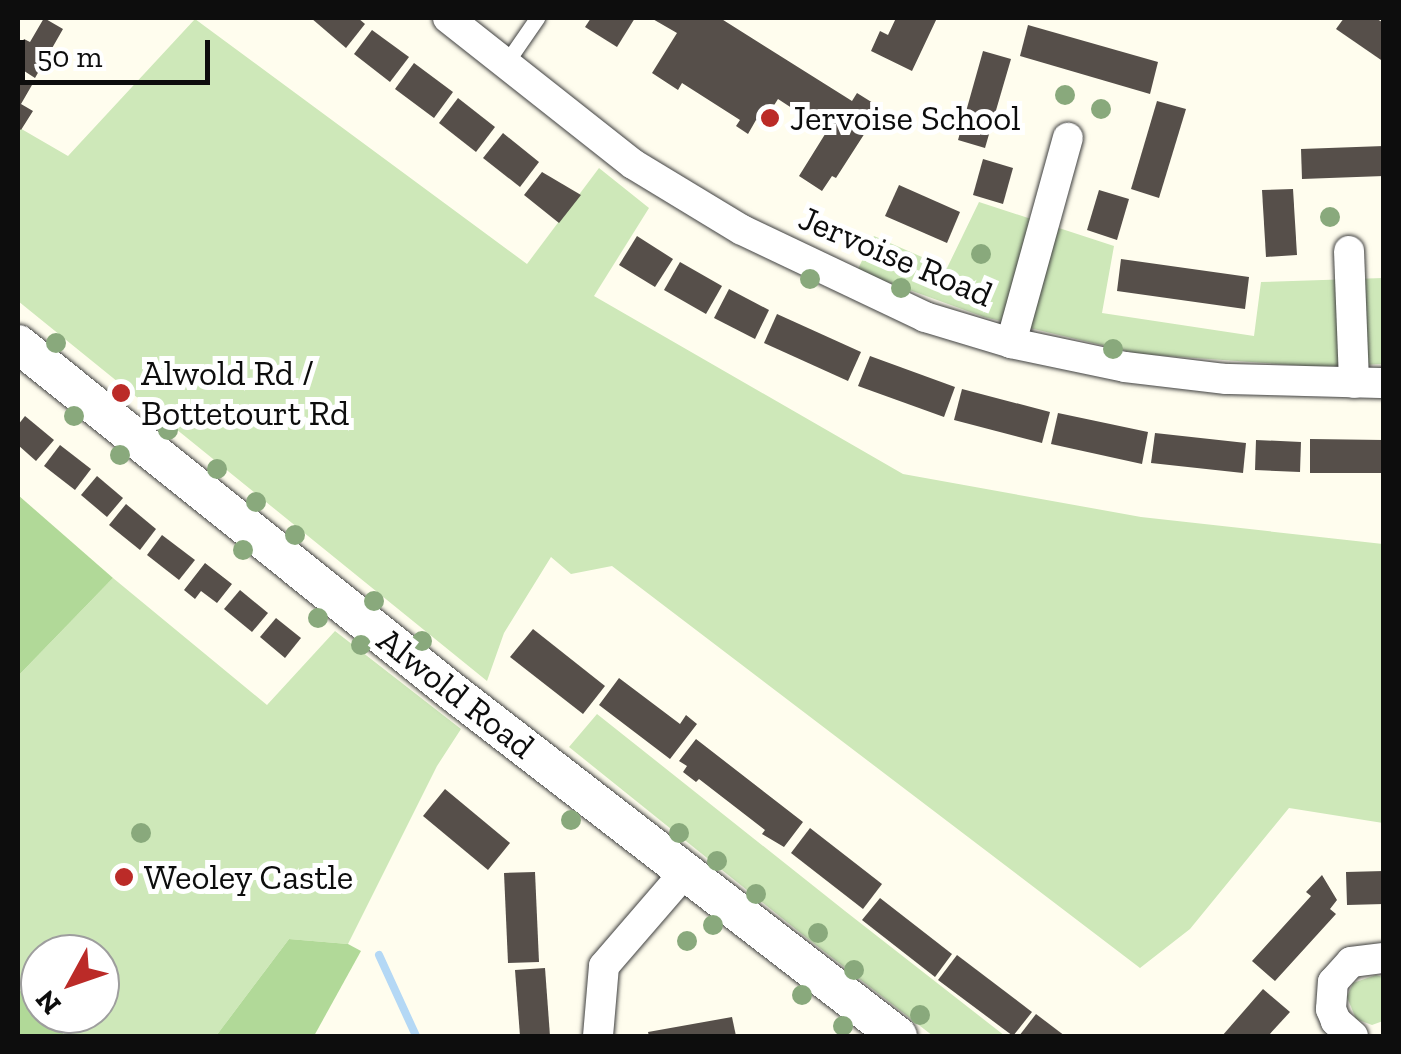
<!DOCTYPE html>
<html>
<head>
<meta charset="utf-8">
<style>
  body { margin:0 }
  #map { position:relative; width:1401px; height:1054px; overflow:hidden; background:#fffdee; font-family:"Zilla Slab",serif }
  div>[style] { position:absolute }
  .green>* { inset:0; background:#cee8b9 }
  .forest>* { inset:0; background:#b1d998 }
  .stream>* { height:8px; margin:-4px; padding:0 4px; transform-origin:4px; border-radius:4px; background:#b4d8f5 }
  .building>* { inset:0; background:#564f4a }
  .roads { filter:drop-shadow(0 0 2px #404040) drop-shadow(0 0 2px #404040) }
  .service>* { height:15px; margin:-7.5px; padding:0 7.5px; transform-origin:7.5px; border-radius:7.5px; background:#fff }
  .minor>* { height:30px; margin:-15px; padding:0 15px; transform-origin:15px; border-radius:15px; background:#fff }
  .tertiary>* { height:38px; margin:-19px; padding:0 19px; transform-origin:19px; border-radius:19px; background:#fff }
  .trees>* { width:20px; height:20px; margin:-10px; border-radius:50%; background:#89a97c }
  .dots>* { width:28px; height:28px; translate:-50% -50%; box-sizing:border-box; border:5px solid #fff; border-radius:50% }
  span { translate:-50% -50%; white-space:nowrap; text-align:center; line-height:1.15; -webkit-text-stroke:10px #fff; paint-order:stroke }
  .poi-label { font-size:35px; color:#0d0d0d }
  .left { translate:0 -50%; text-align:left }
  .street-label { font-size:35px; color:#0d0d0d }
  .frame { position:absolute; inset:0; border:20px solid #0d0d0d; pointer-events:none }
  .north { position:absolute; left:20px; top:934px; width:100px; height:100px; box-sizing:border-box; background:#fff; border:2px solid #9e9e9e; border-radius:50%; rotate:230deg; font-size:28px; font-weight:700; line-height:40px; text-align:center; color:#0d0d0d }
  .north::after { content:''; display:block; margin:auto; width:35px; height:45px; background:#bb2b28; clip-path:polygon(50% 0,100% 100%,50% 72%,0 100%) }
  .scale { position:absolute; left:20px; top:40px; width:190px; height:45px; box-sizing:border-box; border:5px solid #0d0d0d; border-top:0; padding-left:12px; font-size:30px; line-height:35px; white-space:nowrap; color:#0d0d0d; -webkit-text-stroke:8px #fff; paint-order:stroke }
</style>
</head>
<body>
<div id="map">
  <div class="green">
    <div style="clip-path:polygon(195px 19px,527px 264px,599px 168px,649px 208px,594px 296px,903px 474px,1141px 517px,1383px 544px,1383px 823px,1289px 808px,1190px 929px,1140px 968px,612px 566px,571px 574px,551px 557px,504px 633px,487px 681px,18px 301px,18px 127px,68px 156px)"></div>
    <div style="clip-path:polygon(979px 202px,1114px 246px,1102px 313px,1254px 336px,1261px 282px,1383px 278px,1383px 364px,1320px 367px,1139px 354px,984px 317px,857px 271px,874px 236px,947px 268px)"></div>
    <div style="clip-path:polygon(113px 578px,267px 705px,335px 631px,461px 729px,437px 766px,348px 944px,289px 939px,216px 1036px,66px 1036px,44px 1014px,100px 1014px,100px 954px,40px 954px,40px 1010px,18px 988px,18px 676px)"></div>
    <div style="clip-path:polygon(597px 714px,845px 911px,1005px 1036px,933px 1036px,803px 935px,569px 747px)"></div>
    <div style="clip-path:polygon(1376px 975px,1383px 977px,1383px 1021px,1372px 1025px,1356px 1019px,1347px 997px,1353px 983px)"></div>
  </div>
  <div class="forest">
    <div style="clip-path:polygon(18px 495px,113px 578px,18px 676px)"></div>
    <div style="clip-path:polygon(289px 939px,348px 944px,361px 951px,314px 1036px,216px 1036px)"></div>
    <div style="clip-path:polygon(18px 988px,40px 1014px,66px 1036px,18px 1036px)"></div>
  </div>
  <div class="stream">
    <div style="left:379px;top:955px;width:89px;rotate:65.4deg"></div>
  </div>
  <div class="building">
    <div style="clip-path:polygon(44px 18px,63px 29px,35px 78px,18px 67px,18px 51px,24px 39px,30px 42px)"></div>
    <div style="clip-path:polygon(311px 18px,358px 18px,365px 24px,346px 48px)"></div>
    <div style="clip-path:polygon(591px 18px,635px 18px,617px 47px,585px 27px)"></div>
    <div style="clip-path:polygon(651px 18px,720px 18px,852px 101px,857px 93px,881px 108px,836px 178px,832px 176px,822px 191px,799px 176px,827px 131px,778px 99px,762px 124px,756px 120px,748px 134px,736px 126px,740px 120px,682px 83px,678px 90px,652px 73px,677px 33px)"></div>
    <div style="clip-path:polygon(896px 18px,937px 18px,912px 71px,871px 51px,880px 31px,888px 35px)"></div>
    <div style="clip-path:polygon(1344px 18px,1375px 18px,1384px 23px,1384px 62px,1336px 29px)"></div>
    <div style="clip-path:polygon(1028px 25px,1158px 62px,1150px 94px,1020px 56px)"></div>
    <div style="clip-path:polygon(372px 30px,409px 57px,390px 82px,354px 54px)"></div>
    <div style="clip-path:polygon(983px 51px,1011px 59px,985px 148px,958px 140px)"></div>
    <div style="clip-path:polygon(414px 63px,453px 92px,434px 118px,395px 89px)"></div>
    <div style="clip-path:polygon(18px 76px,32px 85px,21px 104px,33px 111px,21px 130px,18px 128px)"></div>
    <div style="clip-path:polygon(458px 98px,495px 127px,476px 152px,439px 123px)"></div>
    <div style="clip-path:polygon(1157px 101px,1186px 109px,1159px 198px,1131px 189px)"></div>
    <div style="clip-path:polygon(503px 133px,539px 162px,520px 187px,483px 158px)"></div>
    <div style="clip-path:polygon(1384px 146px,1384px 176px,1302px 179px,1301px 149px)"></div>
    <div style="clip-path:polygon(983px 159px,1013px 168px,1003px 204px,973px 195px)"></div>
    <div style="clip-path:polygon(542px 172px,581px 195px,559px 223px,524px 195px)"></div>
    <div style="clip-path:polygon(899px 185px,960px 212px,947px 243px,885px 216px)"></div>
    <div style="clip-path:polygon(1293px 189px,1297px 255px,1266px 257px,1262px 190px)"></div>
    <div style="clip-path:polygon(1099px 190px,1129px 199px,1117px 240px,1087px 230px)"></div>
    <div style="clip-path:polygon(637px 236px,673px 259px,655px 287px,619px 265px)"></div>
    <div style="clip-path:polygon(1121px 259px,1249px 277px,1245px 309px,1117px 291px)"></div>
    <div style="clip-path:polygon(680px 262px,722px 286px,706px 314px,664px 290px)"></div>
    <div style="clip-path:polygon(729px 289px,769px 310px,755px 339px,714px 318px)"></div>
    <div style="clip-path:polygon(777px 314px,861px 352px,848px 381px,764px 343px)"></div>
    <div style="clip-path:polygon(870px 356px,955px 387px,944px 417px,858px 386px)"></div>
    <div style="clip-path:polygon(962px 389px,1050px 412px,1042px 443px,954px 420px)"></div>
    <div style="clip-path:polygon(1058px 413px,1148px 432px,1142px 464px,1051px 444px)"></div>
    <div style="clip-path:polygon(25px 416px,54px 440px,36px 461px,18px 445px,18px 425px)"></div>
    <div style="clip-path:polygon(1155px 433px,1246px 443px,1243px 473px,1151px 463px)"></div>
    <div style="clip-path:polygon(1310px 439px,1384px 440px,1384px 473px,1310px 473px)"></div>
    <div style="clip-path:polygon(1256px 440px,1301px 442px,1300px 472px,1255px 470px)"></div>
    <div style="clip-path:polygon(60px 445px,91px 469px,75px 490px,44px 466px)"></div>
    <div style="clip-path:polygon(97px 476px,123px 498px,107px 517px,81px 495px)"></div>
    <div style="clip-path:polygon(126px 504px,156px 529px,140px 550px,109px 525px)"></div>
    <div style="clip-path:polygon(162px 535px,195px 560px,179px 580px,147px 555px)"></div>
    <div style="clip-path:polygon(205px 563px,232px 584px,217px 603px,201px 591px,195px 599px,184px 590px)"></div>
    <div style="clip-path:polygon(240px 590px,268px 613px,252px 632px,224px 609px)"></div>
    <div style="clip-path:polygon(276px 618px,301px 638px,285px 658px,260px 637px)"></div>
    <div style="clip-path:polygon(533px 629px,605px 686px,583px 714px,510px 657px)"></div>
    <div style="clip-path:polygon(619px 678px,680px 724px,686px 715px,697px 724px,670px 759px,599px 705px)"></div>
    <div style="clip-path:polygon(696px 739px,803px 822px,784px 847px,762px 834px,765px 830px,699px 779px,696px 782px,683px 772px,687px 766px,679px 761px)"></div>
    <div style="clip-path:polygon(445px 789px,510px 843px,488px 870px,423px 816px)"></div>
    <div style="clip-path:polygon(810px 828px,882px 884px,863px 909px,791px 853px)"></div>
    <div style="clip-path:polygon(1384px 871px,1384px 904px,1347px 905px,1346px 872px)"></div>
    <div style="clip-path:polygon(535px 872px,539px 962px,508px 963px,504px 873px)"></div>
    <div style="clip-path:polygon(1322px 875px,1337px 900px,1330px 909px,1336px 914px,1275px 981px,1252px 961px,1311px 896px,1306px 892px)"></div>
    <div style="clip-path:polygon(880px 898px,952px 954px,935px 977px,862px 920px)"></div>
    <div style="clip-path:polygon(957px 955px,1032px 1012px,1013px 1036px,938px 980px)"></div>
    <div style="clip-path:polygon(545px 968px,550px 1036px,520px 1036px,515px 970px)"></div>
    <div style="clip-path:polygon(1263px 989px,1290px 1012px,1268px 1036px,1222px 1036px)"></div>
    <div style="clip-path:polygon(1036px 1014px,1065px 1036px,1019px 1036px)"></div>
    <div style="clip-path:polygon(732px 1017px,736px 1036px,649px 1036px,648px 1032px)"></div>
  </div>
  <div class="roads">
    <div class="service">
      <div style="left:506px;top:63px;width:55px;rotate:-55.4deg"></div>
    </div>
    <div class="minor">
      <div style="left:448px;top:18px;width:236px;rotate:38.3deg"></div>
      <div style="left:633px;top:164px;width:127px;rotate:31.2deg"></div>
      <div style="left:742px;top:230px;width:203px;rotate:25.4deg"></div>
      <div style="left:925px;top:317px;width:90px;rotate:16.8deg"></div>
      <div style="left:1011px;top:343px;width:116px;rotate:11.9deg"></div>
      <div style="left:1125px;top:367px;width:102px;rotate:6.8deg"></div>
      <div style="left:1226px;top:379px;width:158px;rotate:1.5deg"></div>
      <div style="left:1349px;top:251px;width:132px;rotate:87.8deg"></div>
      <div style="left:1011px;top:343px;width:213px;rotate:-74.5deg"></div>
      <div style="left:598px;top:1036px;width:70px;rotate:-85.1deg"></div>
      <div style="left:604px;top:966px;width:125px;rotate:-49.2deg"></div>
      <div style="left:1353px;top:1036px;width:23px;rotate:-139deg"></div>
      <div style="left:1336px;top:1021px;width:13px;rotate:-113deg"></div>
      <div style="left:1331px;top:1009px;width:27px;rotate:-86deg"></div>
      <div style="left:1333px;top:982px;width:27px;rotate:-48deg"></div>
      <div style="left:1351px;top:962px;width:33px;rotate:-7deg"></div>
    </div>
    <div class="tertiary">
      <div style="left:18px;top:344px;width:558px;rotate:38.68deg"></div>
      <div style="left:454px;top:693px;width:561px;rotate:37.69deg"></div>
    </div>
  </div>
  <div class="trees">
    <div style="left:1065px;top:95px"></div>
    <div style="left:1101px;top:109px"></div>
    <div style="left:1330px;top:217px"></div>
    <div style="left:981px;top:254px"></div>
    <div style="left:810px;top:279px"></div>
    <div style="left:901px;top:288px"></div>
    <div style="left:56px;top:343px"></div>
    <div style="left:1113px;top:349px"></div>
    <div style="left:74px;top:416px"></div>
    <div style="left:168px;top:430px"></div>
    <div style="left:120px;top:455px"></div>
    <div style="left:217px;top:469px"></div>
    <div style="left:256px;top:502px"></div>
    <div style="left:295px;top:535px"></div>
    <div style="left:243px;top:550px"></div>
    <div style="left:374px;top:601px"></div>
    <div style="left:318px;top:618px"></div>
    <div style="left:422px;top:641px"></div>
    <div style="left:361px;top:645px"></div>
    <div style="left:571px;top:820px"></div>
    <div style="left:141px;top:833px"></div>
    <div style="left:679px;top:833px"></div>
    <div style="left:717px;top:861px"></div>
    <div style="left:756px;top:894px"></div>
    <div style="left:713px;top:925px"></div>
    <div style="left:818px;top:933px"></div>
    <div style="left:687px;top:941px"></div>
    <div style="left:854px;top:970px"></div>
    <div style="left:802px;top:995px"></div>
    <div style="left:920px;top:1015px"></div>
    <div style="left:843px;top:1026px"></div>
  </div>
  <div class="dots">
    <div style="left:770px;top:118px;background:#bb2b28"></div>
    <div style="left:121px;top:393px;background:#bb2b28"></div>
    <div style="left:124px;top:877px;background:#bb2b28"></div>
  </div>
  <div class="poi-label">
    <span class="left" style="left:790px;top:118px">Jervoise School</span>
    <span class="left" style="left:141px;top:393px">Alwold Rd /<br>Bottetourt Rd</span>
    <span class="left" style="left:144px;top:877px">Weoley Castle</span>
  </div>
  <div class="street-label">
    <span style="left:896px;top:256px;rotate:23deg">Jervoise Road</span>
    <span style="left:456px;top:693px;rotate:38deg">Alwold Road</span>
  </div>
  <div class="frame"></div>
  <div class="north">N</div>
  <div class="scale">50 m</div>
</div>
</body>
</html>
